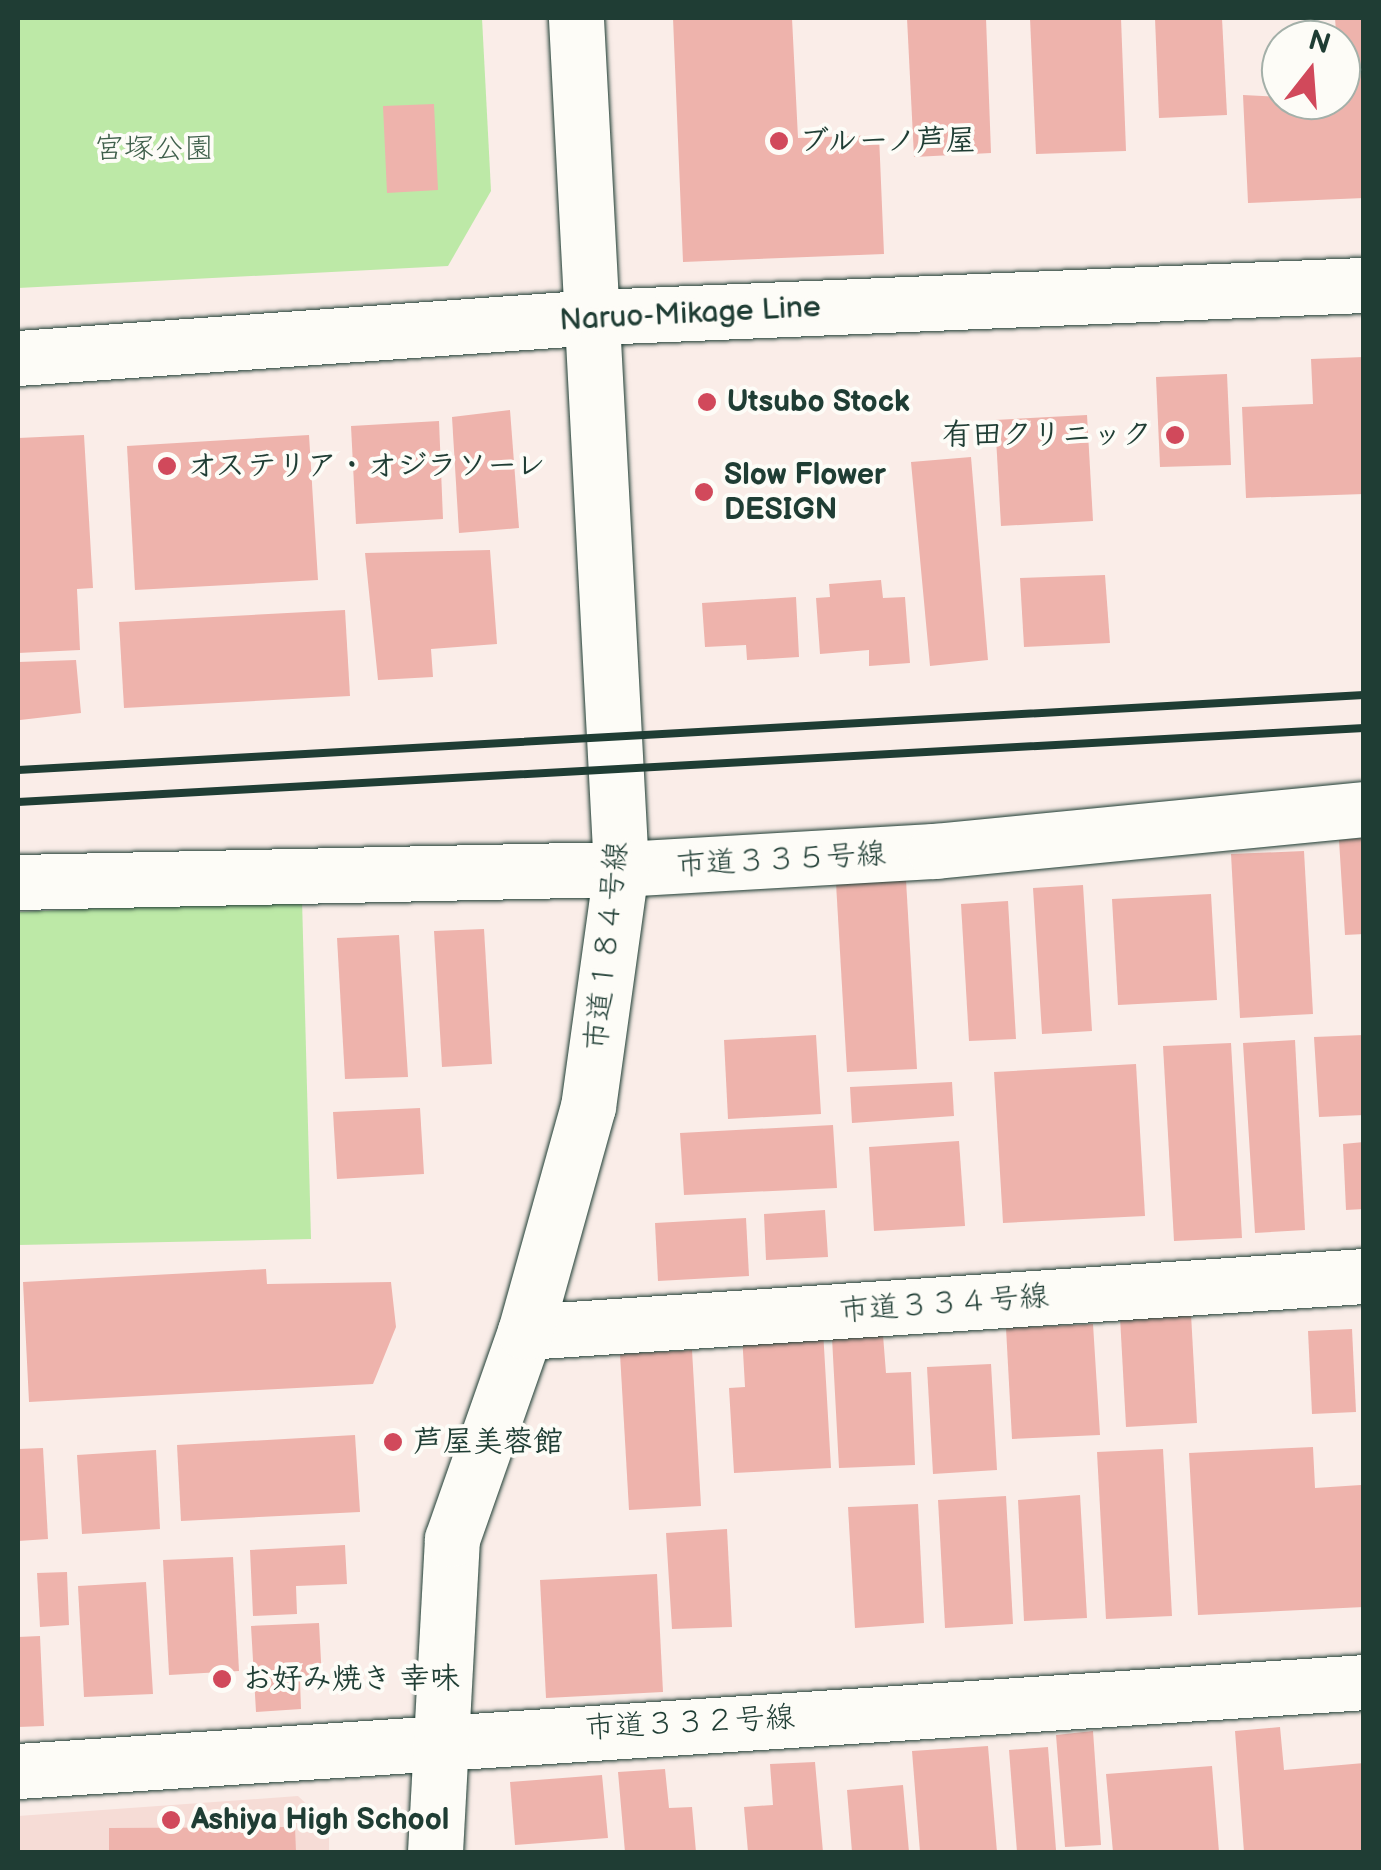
<!DOCTYPE html>
<html>
<head>
<meta charset="utf-8">
<style>
  body { margin:0 }
  #map { position:relative; width:1381px; height:1870px; overflow:hidden; background:#faede8; font-family:"Balsamiq Sans","Klee One",sans-serif }
  div>[style] { position:absolute }
  .built>* { inset:0; background:#f6dcd6 }
  .green>* { inset:0; background:#bde9a7 }
  .building>* { inset:0; background:#eeb3ac }
  .roads { filter:drop-shadow(0 0 2px #1f3d34) drop-shadow(0 0 2px #1f3d34) }
  .minor>* { height:55px; margin:-27.5px; padding:0 27.5px; transform-origin:27.5px; border-radius:27.5px; background:#fdfcf7 }
  .tertiary>* { height:55px; margin:-27.5px; padding:0 27.5px; transform-origin:27.5px; border-radius:27.5px; background:#fdfcf7 }
  .rail>* { height:8px; margin:-4px; padding:0 4px; transform-origin:4px; border-radius:4px; background:#1f3d34 }
  .dots>* { width:28px; height:28px; translate:-50% -50%; box-sizing:border-box; border:5px solid #fdfcf7; border-radius:50% }
  span { translate:-50% -50%; white-space:nowrap; text-align:center; line-height:1.15; -webkit-text-stroke:8px #fdfcf7; paint-order:stroke }
  .poi-label { font-size:30px; color:#1f3d34; font-weight:700 }
  .left { translate:0 -50%; text-align:left }
  .right { translate:-100% -50%; text-align:right }
  .park-label { font-size:30px; color:#3f5f4b }
  .street-label { font-size:30px; color:#1f3d34 }
  .frame { position:absolute; inset:0; border:20px solid #1f3d34; pointer-events:none }
  .north { position:absolute; left:1261px; top:20px; width:100px; height:100px; box-sizing:border-box; background:#fdfcf7; border:2px solid #a4b0a9; border-radius:50%; rotate:17deg; font-size:28px; font-weight:700; line-height:40px; text-align:center; color:#1f3d34 }
  .north::after { content:''; display:block; margin:auto; width:35px; height:45px; background:#d1495b; clip-path:polygon(50% 0,100% 100%,50% 72%,0 100%) }
</style>
</head>
<body>
<div id="map">
  <div class="built">
    <div style="clip-path:polygon(298px 1796px,329px 1825px,329px 1852px,18px 1852px,18px 1816px)"></div>
  </div>
  <div class="green">
    <div style="clip-path:polygon(18px 18px,482px 18px,491px 191px,448px 266px,18px 288px)"></div>
    <div style="clip-path:polygon(302px 899px,311px 1239px,18px 1245px,18px 912px)"></div>
  </div>
  <div class="building">
    <div style="clip-path:polygon(673px 18px,792px 18px,798px 138px,879px 135px,884px 254px,683px 262px)"></div>
    <div style="clip-path:polygon(907px 18px,986px 18px,991px 153px,914px 157px)"></div>
    <div style="clip-path:polygon(1030px 18px,1121px 18px,1126px 151px,1036px 154px)"></div>
    <div style="clip-path:polygon(1155px 18px,1222px 18px,1227px 115px,1159px 118px)"></div>
    <div style="clip-path:polygon(1335px 18px,1364px 18px,1364px 198px,1248px 203px,1243px 95px,1341px 100px)"></div>
    <div style="clip-path:polygon(434px 104px,438px 190px,387px 193px,383px 106px)"></div>
    <div style="clip-path:polygon(1364px 357px,1364px 494px,1246px 498px,1242px 407px,1313px 404px,1311px 359px)"></div>
    <div style="clip-path:polygon(1227px 374px,1231px 465px,1160px 467px,1156px 377px)"></div>
    <div style="clip-path:polygon(510px 410px,519px 528px,459px 533px,452px 417px)"></div>
    <div style="clip-path:polygon(1087px 415px,1093px 521px,1001px 526px,995px 420px)"></div>
    <div style="clip-path:polygon(439px 421px,443px 519px,356px 524px,351px 426px)"></div>
    <div style="clip-path:polygon(84px 435px,93px 588px,77px 589px,80px 650px,18px 653px,18px 438px)"></div>
    <div style="clip-path:polygon(309px 435px,318px 580px,135px 590px,127px 446px)"></div>
    <div style="clip-path:polygon(971px 457px,988px 660px,930px 666px,911px 462px)"></div>
    <div style="clip-path:polygon(490px 550px,497px 644px,431px 649px,433px 677px,378px 680px,365px 553px)"></div>
    <div style="clip-path:polygon(1105px 575px,1110px 643px,1024px 647px,1020px 578px)"></div>
    <div style="clip-path:polygon(881px 580px,883px 598px,905px 597px,910px 663px,869px 666px,869px 650px,820px 654px,816px 598px,830px 597px,829px 584px)"></div>
    <div style="clip-path:polygon(796px 597px,799px 657px,747px 660px,746px 645px,705px 647px,702px 603px)"></div>
    <div style="clip-path:polygon(345px 610px,350px 696px,124px 708px,119px 622px)"></div>
    <div style="clip-path:polygon(76px 660px,81px 713px,20px 720px,18px 662px)"></div>
    <div style="clip-path:polygon(1364px 838px,1364px 934px,1345px 935px,1339px 840px)"></div>
    <div style="clip-path:polygon(1304px 851px,1313px 1014px,1240px 1018px,1231px 854px)"></div>
    <div style="clip-path:polygon(906px 880px,917px 1069px,847px 1072px,836px 883px)"></div>
    <div style="clip-path:polygon(1083px 885px,1092px 1031px,1042px 1034px,1033px 888px)"></div>
    <div style="clip-path:polygon(1211px 894px,1217px 1000px,1118px 1005px,1112px 899px)"></div>
    <div style="clip-path:polygon(1008px 901px,1016px 1039px,969px 1041px,961px 904px)"></div>
    <div style="clip-path:polygon(484px 929px,492px 1064px,442px 1067px,434px 931px)"></div>
    <div style="clip-path:polygon(399px 935px,408px 1077px,345px 1079px,337px 938px)"></div>
    <div style="clip-path:polygon(816px 1035px,821px 1114px,728px 1119px,724px 1040px)"></div>
    <div style="clip-path:polygon(1364px 1035px,1364px 1115px,1319px 1117px,1314px 1037px)"></div>
    <div style="clip-path:polygon(1295px 1040px,1305px 1230px,1255px 1233px,1243px 1043px)"></div>
    <div style="clip-path:polygon(1231px 1043px,1242px 1238px,1174px 1241px,1163px 1046px)"></div>
    <div style="clip-path:polygon(1136px 1064px,1145px 1216px,1003px 1223px,994px 1072px)"></div>
    <div style="clip-path:polygon(952px 1082px,954px 1116px,852px 1123px,850px 1087px)"></div>
    <div style="clip-path:polygon(420px 1108px,424px 1174px,337px 1179px,333px 1112px)"></div>
    <div style="clip-path:polygon(833px 1125px,837px 1188px,684px 1195px,680px 1133px)"></div>
    <div style="clip-path:polygon(959px 1141px,965px 1226px,874px 1231px,869px 1147px)"></div>
    <div style="clip-path:polygon(1364px 1142px,1364px 1209px,1346px 1210px,1343px 1144px)"></div>
    <div style="clip-path:polygon(825px 1210px,828px 1257px,766px 1260px,764px 1214px)"></div>
    <div style="clip-path:polygon(746px 1218px,749px 1276px,658px 1281px,655px 1223px)"></div>
    <div style="clip-path:polygon(266px 1269px,267px 1284px,391px 1282px,396px 1327px,373px 1384px,29px 1402px,23px 1282px)"></div>
    <div style="clip-path:polygon(1191px 1314px,1197px 1423px,1126px 1427px,1120px 1317px)"></div>
    <div style="clip-path:polygon(1093px 1324px,1100px 1435px,1012px 1439px,1006px 1328px)"></div>
    <div style="clip-path:polygon(1352px 1329px,1356px 1412px,1312px 1414px,1308px 1331px)"></div>
    <div style="clip-path:polygon(823px 1330px,831px 1468px,734px 1473px,729px 1388px,745px 1387px,742px 1334px)"></div>
    <div style="clip-path:polygon(883px 1335px,886px 1373px,911px 1372px,915px 1465px,839px 1468px,832px 1338px)"></div>
    <div style="clip-path:polygon(692px 1350px,701px 1506px,629px 1510px,620px 1354px)"></div>
    <div style="clip-path:polygon(991px 1364px,997px 1470px,933px 1474px,927px 1367px)"></div>
    <div style="clip-path:polygon(355px 1435px,360px 1512px,181px 1521px,177px 1445px)"></div>
    <div style="clip-path:polygon(1313px 1447px,1315px 1488px,1361px 1485px,1364px 1607px,1198px 1615px,1189px 1453px)"></div>
    <div style="clip-path:polygon(43px 1448px,48px 1539px,18px 1541px,18px 1449px)"></div>
    <div style="clip-path:polygon(1163px 1449px,1172px 1616px,1106px 1619px,1097px 1452px)"></div>
    <div style="clip-path:polygon(156px 1450px,160px 1529px,82px 1534px,77px 1455px)"></div>
    <div style="clip-path:polygon(1080px 1495px,1087px 1618px,1024px 1621px,1018px 1500px)"></div>
    <div style="clip-path:polygon(1006px 1496px,1013px 1624px,945px 1628px,938px 1500px)"></div>
    <div style="clip-path:polygon(918px 1504px,924px 1623px,855px 1628px,848px 1507px)"></div>
    <div style="clip-path:polygon(727px 1529px,732px 1627px,672px 1629px,666px 1533px)"></div>
    <div style="clip-path:polygon(345px 1545px,347px 1584px,296px 1586px,297px 1614px,253px 1616px,250px 1550px)"></div>
    <div style="clip-path:polygon(233px 1557px,239px 1671px,169px 1675px,163px 1560px)"></div>
    <div style="clip-path:polygon(67px 1572px,69px 1625px,40px 1627px,37px 1573px)"></div>
    <div style="clip-path:polygon(657px 1574px,663px 1692px,546px 1698px,540px 1580px)"></div>
    <div style="clip-path:polygon(146px 1582px,153px 1694px,84px 1697px,78px 1586px)"></div>
    <div style="clip-path:polygon(319px 1623px,322px 1680px,300px 1681px,301px 1709px,256px 1712px,251px 1626px)"></div>
    <div style="clip-path:polygon(40px 1636px,44px 1726px,18px 1727px,18px 1637px)"></div>
    <div style="clip-path:polygon(1280px 1727px,1284px 1770px,1364px 1763px,1364px 1852px,1244px 1852px,1235px 1731px)"></div>
    <div style="clip-path:polygon(1093px 1731px,1101px 1845px,1065px 1847px,1056px 1735px)"></div>
    <div style="clip-path:polygon(988px 1746px,997px 1852px,920px 1852px,912px 1751px)"></div>
    <div style="clip-path:polygon(1048px 1747px,1056px 1850px,1017px 1852px,1009px 1750px)"></div>
    <div style="clip-path:polygon(815px 1762px,823px 1852px,748px 1852px,744px 1807px,773px 1805px,770px 1764px)"></div>
    <div style="clip-path:polygon(1212px 1766px,1219px 1852px,1113px 1852px,1106px 1774px)"></div>
    <div style="clip-path:polygon(665px 1769px,669px 1808px,692px 1807px,696px 1852px,625px 1852px,618px 1772px)"></div>
    <div style="clip-path:polygon(602px 1775px,608px 1838px,515px 1845px,510px 1782px)"></div>
    <div style="clip-path:polygon(903px 1785px,909px 1852px,852px 1852px,847px 1790px)"></div>
    <div style="clip-path:polygon(295px 1827px,296px 1852px,109px 1852px,109px 1828px)"></div>
  </div>
  <div class="roads">
    <div class="minor">
      <div style="left:18px;top:882px;width:603px;rotate:-1.24deg"></div>
      <div style="left:621px;top:869px;width:315px;rotate:-3.3deg"></div>
      <div style="left:935px;top:851px;width:431px;rotate:-5.6deg"></div>
      <div style="left:525px;top:1332px;width:841px;rotate:-3.82deg"></div>
      <div style="left:18px;top:1771px;width:1349px;rotate:-3.78deg"></div>
    </div>
    <div class="tertiary">
      <div style="left:18px;top:358px;width:579px;rotate:-4.06deg"></div>
      <div style="left:596px;top:317px;width:769px;rotate:-2.39deg"></div>
      <div style="left:435px;top:1852px;width:313px;rotate:-86.9deg"></div>
      <div style="left:452px;top:1539px;width:219px;rotate:-70.6deg"></div>
      <div style="left:525px;top:1332px;width:234px;rotate:-74.4deg"></div>
      <div style="left:588px;top:1107px;width:240px;rotate:-82.1deg"></div>
      <div style="left:621px;top:869px;width:852px;rotate:-93.03deg"></div>
    </div>
  </div>
  <div class="rail">
    <div style="left:18px;top:770px;width:1348px;rotate:-3.19deg"></div>
    <div style="left:18px;top:802px;width:1348px;rotate:-3.15deg"></div>
  </div>
  <div class="dots">
    <div style="left:779px;top:141px;background:#d1495b"></div>
    <div style="left:707px;top:402px;background:#d1495b"></div>
    <div style="left:1175px;top:435px;background:#d1495b"></div>
    <div style="left:167px;top:466px;background:#d1495b"></div>
    <div style="left:704px;top:492px;background:#d1495b"></div>
    <div style="left:393px;top:1442px;background:#d1495b"></div>
    <div style="left:222px;top:1679px;background:#d1495b"></div>
    <div style="left:171px;top:1820px;background:#d1495b"></div>
  </div>
  <div class="poi-label">
    <span class="left" style="left:799px;top:141px">ブルーノ芦屋</span>
    <span class="left" style="left:727px;top:402px">Utsubo Stock</span>
    <span class="right" style="left:1152px;top:435px">有田クリニック</span>
    <span class="left" style="left:187px;top:466px">オステリア・オジラソーレ</span>
    <span class="left" style="left:724px;top:492px">Slow Flower<br>DESIGN</span>
    <span class="left" style="left:413px;top:1442px">芦屋美蓉館</span>
    <span class="left" style="left:242px;top:1679px">お好み焼き 幸味</span>
    <span class="left" style="left:191px;top:1820px">Ashiya High School</span>
  </div>
  <div class="park-label">
    <span style="left:154px;top:149px">宮塚公園</span>
  </div>
  <div class="street-label">
    <span style="left:690px;top:314px;rotate:-3deg">Naruo-Mikage Line</span>
    <span style="left:781px;top:860px;rotate:-3deg">市道３３５号線</span>
    <span style="left:607px;top:946px;rotate:-84deg">市道１８４号線</span>
    <span style="left:944px;top:1304px;rotate:-4deg">市道３３４号線</span>
    <span style="left:690px;top:1723px;rotate:-3deg">市道３３２号線</span>
  </div>
  <div class="frame"></div>
  <div class="north">N</div>
</div>
</body>
</html>
